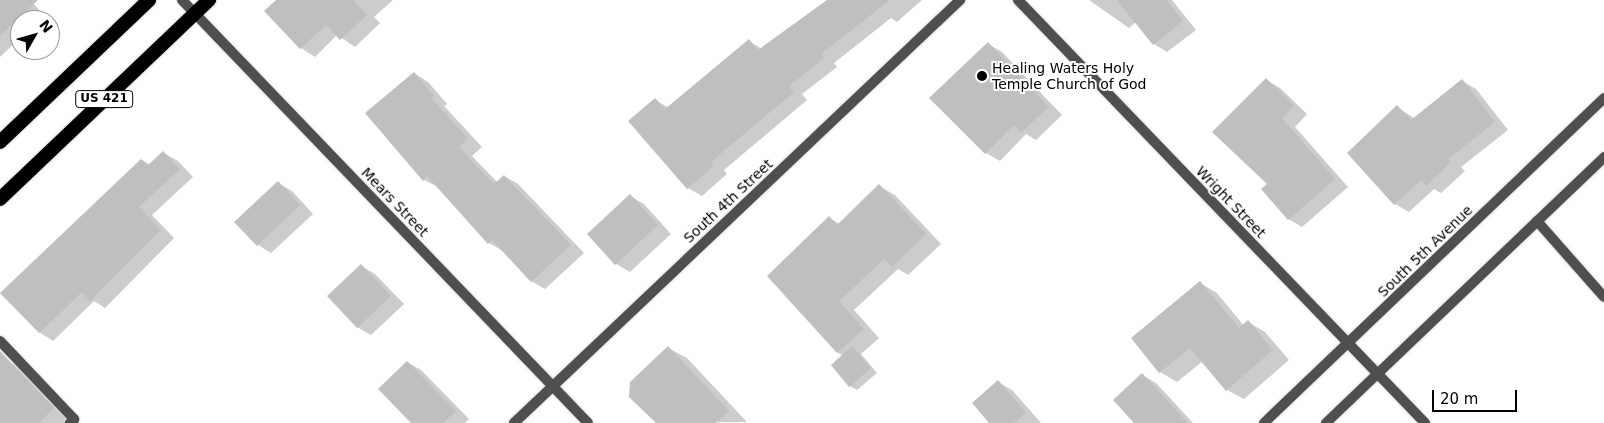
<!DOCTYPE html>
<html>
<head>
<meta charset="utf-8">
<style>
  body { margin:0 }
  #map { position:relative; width:1604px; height:423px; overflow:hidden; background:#fff; font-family:"DejaVu Sans",sans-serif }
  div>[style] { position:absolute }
  .shadow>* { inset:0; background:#0003 }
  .building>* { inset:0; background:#bfbfbf }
  .roads { filter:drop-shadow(0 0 1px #dbdbdb) drop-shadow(0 0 1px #dbdbdb) }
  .service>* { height:10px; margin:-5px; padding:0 5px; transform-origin:5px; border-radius:5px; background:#4f4f4f }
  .minor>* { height:10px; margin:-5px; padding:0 5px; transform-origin:5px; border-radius:5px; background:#4f4f4f }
  .tertiary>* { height:10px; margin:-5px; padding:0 5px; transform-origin:5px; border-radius:5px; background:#4f4f4f }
  .trunk>* { height:14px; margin:-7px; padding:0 7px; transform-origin:7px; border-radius:7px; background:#000 }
  .dots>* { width:14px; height:14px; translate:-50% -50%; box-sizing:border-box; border:2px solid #fff; border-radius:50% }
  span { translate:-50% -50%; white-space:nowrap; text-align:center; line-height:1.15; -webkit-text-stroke:4px #fff; paint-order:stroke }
  .shield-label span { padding:1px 4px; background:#fff; border:1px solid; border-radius:4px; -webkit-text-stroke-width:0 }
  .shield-label { font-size:12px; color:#000; font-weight:700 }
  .poi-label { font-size:14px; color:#000 }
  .left { translate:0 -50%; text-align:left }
  .street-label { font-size:14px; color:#000 }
  .north { position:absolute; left:10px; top:10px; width:50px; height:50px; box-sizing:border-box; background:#fff; border:1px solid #999; border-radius:50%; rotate:52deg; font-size:14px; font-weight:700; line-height:20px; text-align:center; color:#000 }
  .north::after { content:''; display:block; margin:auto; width:18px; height:22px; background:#000; clip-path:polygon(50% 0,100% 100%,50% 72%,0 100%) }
  .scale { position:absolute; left:1432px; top:390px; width:85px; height:22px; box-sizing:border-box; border:2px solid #000; border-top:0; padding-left:6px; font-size:15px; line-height:18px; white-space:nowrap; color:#000; -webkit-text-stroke:4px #fff; paint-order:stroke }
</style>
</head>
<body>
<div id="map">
  <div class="shadow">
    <div style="clip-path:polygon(0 0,30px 0,44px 15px,39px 20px,20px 20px,20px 38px,0 57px)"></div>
    <div style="clip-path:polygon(278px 0,393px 0,374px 17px,380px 23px,355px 47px,337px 35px,315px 57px,301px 48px,266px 12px)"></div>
    <div style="clip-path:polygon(829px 0,922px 0,897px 22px,891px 18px,834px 63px,837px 67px,802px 94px,807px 100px,724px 170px,727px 174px,702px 196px,688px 188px,655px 100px,669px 108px,749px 41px,762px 49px)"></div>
    <div style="clip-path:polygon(1089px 0,1172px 0,1196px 30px,1167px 52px,1154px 44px,1136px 22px,1129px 28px)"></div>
    <div style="clip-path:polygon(988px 44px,1002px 52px,1062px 115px,1036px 140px,1026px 134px,1000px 161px,986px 153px)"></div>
    <div style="clip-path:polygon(414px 73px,428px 82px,447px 104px,444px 106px,482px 147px,472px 156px,498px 183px,504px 176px,518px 184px,584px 253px,545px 289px,531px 281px,503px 251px,489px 243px,438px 187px,424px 180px)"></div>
    <div style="clip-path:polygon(1266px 80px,1280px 88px,1307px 114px,1295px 127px,1348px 187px,1302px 227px,1288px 219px,1269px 184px)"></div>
    <div style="clip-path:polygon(1462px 81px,1476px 89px,1508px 130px,1461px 167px,1465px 171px,1441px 193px,1434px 189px,1409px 212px,1395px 204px,1397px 107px,1414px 118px)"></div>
    <div style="clip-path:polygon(164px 153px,178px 161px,193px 177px,152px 215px,174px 238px,105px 308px,94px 301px,53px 341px,39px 332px,142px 160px,150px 165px)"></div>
    <div style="clip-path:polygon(278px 183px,292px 191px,313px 214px,271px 253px,258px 245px)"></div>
    <div style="clip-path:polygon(879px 186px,895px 195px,941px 244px,908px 275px,898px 269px,854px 310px,879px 338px,861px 354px,877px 373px,857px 390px,850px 386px,843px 356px,837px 352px,829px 218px,840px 224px)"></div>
    <div style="clip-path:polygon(630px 196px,644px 204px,671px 234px,630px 272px,616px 264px,588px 234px)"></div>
    <div style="clip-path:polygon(361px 266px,375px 274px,404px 304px,371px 335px,357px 327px)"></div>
    <div style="clip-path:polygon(1200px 283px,1217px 293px,1244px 326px,1248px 322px,1265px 332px,1289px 360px,1244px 399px,1227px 390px,1203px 361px,1177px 382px,1160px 372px)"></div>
    <div style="clip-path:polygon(668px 348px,687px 358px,747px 422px,658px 423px)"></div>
    <div style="clip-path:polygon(8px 361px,27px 372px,72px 420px,69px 423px,0 423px,0 369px)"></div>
    <div style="clip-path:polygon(407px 362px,421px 370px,469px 419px,465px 423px,412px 423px)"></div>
    <div style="clip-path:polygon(1142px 375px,1156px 383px,1193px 423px,1136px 423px)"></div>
    <div style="clip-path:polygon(998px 382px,1012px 390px,1041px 423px,991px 423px)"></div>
  </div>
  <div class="building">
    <div style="clip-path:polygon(0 0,38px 0,0 36px)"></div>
    <div style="clip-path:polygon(276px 0,353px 0,367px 15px,340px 40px,326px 25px,300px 49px,264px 11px)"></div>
    <div style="clip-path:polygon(827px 0,890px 0,821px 54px,824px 58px,789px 86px,794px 92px,711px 162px,714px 166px,687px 189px,628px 121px,655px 98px,665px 109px,749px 39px,758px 50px)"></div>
    <div style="clip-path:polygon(1117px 0,1167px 0,1183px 21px,1153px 45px)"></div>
    <div style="clip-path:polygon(988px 42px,1049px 107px,1021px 133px,1014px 125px,985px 154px,929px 98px)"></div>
    <div style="clip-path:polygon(414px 72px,434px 96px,431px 98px,468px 138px,459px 147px,494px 184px,504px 175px,571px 245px,531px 282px,492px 240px,488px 244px,427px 176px,423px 181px,365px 113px)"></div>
    <div style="clip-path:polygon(1266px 78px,1294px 106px,1282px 118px,1335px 179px,1288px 220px,1261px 189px,1267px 184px,1212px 132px)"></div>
    <div style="clip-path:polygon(1462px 79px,1495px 122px,1448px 159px,1451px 162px,1426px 186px,1421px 180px,1394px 205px,1347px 153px,1397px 105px,1411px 120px)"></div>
    <div style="clip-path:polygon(163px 151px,180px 169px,139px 207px,161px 230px,90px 301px,82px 292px,39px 333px,0 293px,141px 159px,148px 165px)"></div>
    <div style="clip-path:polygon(278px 181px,300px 205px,257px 246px,234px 222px)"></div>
    <div style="clip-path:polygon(879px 184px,926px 234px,892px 267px,884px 259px,839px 301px,864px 329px,837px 353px,767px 276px,829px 216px,837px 225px)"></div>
    <div style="clip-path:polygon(630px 194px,658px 225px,615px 265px,587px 234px)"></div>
    <div style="clip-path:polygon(361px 264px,391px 296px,357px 328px,327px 296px)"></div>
    <div style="clip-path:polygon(1200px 281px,1239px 328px,1248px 320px,1273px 350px,1226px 391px,1190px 348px,1159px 373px,1131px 338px)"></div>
    <div style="clip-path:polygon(668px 346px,729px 411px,715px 423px,656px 423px,629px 397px,630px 382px)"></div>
    <div style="clip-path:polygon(852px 346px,871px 368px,849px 387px,831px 365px)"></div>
    <div style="clip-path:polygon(0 351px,54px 408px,39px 423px,0 423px)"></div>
    <div style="clip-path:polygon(407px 361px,456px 411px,443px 423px,411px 423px,378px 389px)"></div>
    <div style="clip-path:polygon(1142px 373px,1188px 423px,1134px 423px,1113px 400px)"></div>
    <div style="clip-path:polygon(998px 380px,1026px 413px,1014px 423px,989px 423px,972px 403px)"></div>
  </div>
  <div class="roads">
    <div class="service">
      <div style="left:1537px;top:221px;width:101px;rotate:48.6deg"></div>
      <div style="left:0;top:341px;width:108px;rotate:46.5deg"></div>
      <div style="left:74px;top:419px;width:6px;rotate:135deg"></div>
    </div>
    <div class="minor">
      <div style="left:182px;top:0;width:586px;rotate:46.17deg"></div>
      <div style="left:1018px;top:0;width:587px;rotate:46.1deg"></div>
      <div style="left:514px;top:423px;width:615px;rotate:-43.48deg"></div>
    </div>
    <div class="tertiary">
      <div style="left:1264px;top:423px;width:470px;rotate:-43.7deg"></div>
      <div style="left:1326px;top:423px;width:385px;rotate:-43.7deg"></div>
    </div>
    <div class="trunk">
      <div style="left:0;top:142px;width:206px;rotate:-43.6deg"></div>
      <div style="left:0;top:199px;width:289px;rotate:-43.6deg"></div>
    </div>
  </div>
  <div class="dots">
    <div style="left:982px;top:76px;background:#000"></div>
  </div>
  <div class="shield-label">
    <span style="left:104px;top:99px">US 421</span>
  </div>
  <div class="poi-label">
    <span class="left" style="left:992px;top:76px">Healing Waters Holy<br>Temple Church of God</span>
  </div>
  <div class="street-label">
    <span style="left:728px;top:201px;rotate:-43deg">South 4th Street</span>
    <span style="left:395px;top:202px;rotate:46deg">Mears Street</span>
    <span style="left:1231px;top:202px;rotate:46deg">Wright Street</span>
    <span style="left:1425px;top:251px;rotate:-44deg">South 5th Avenue</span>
  </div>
  <div class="north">N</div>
  <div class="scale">20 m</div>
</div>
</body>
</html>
